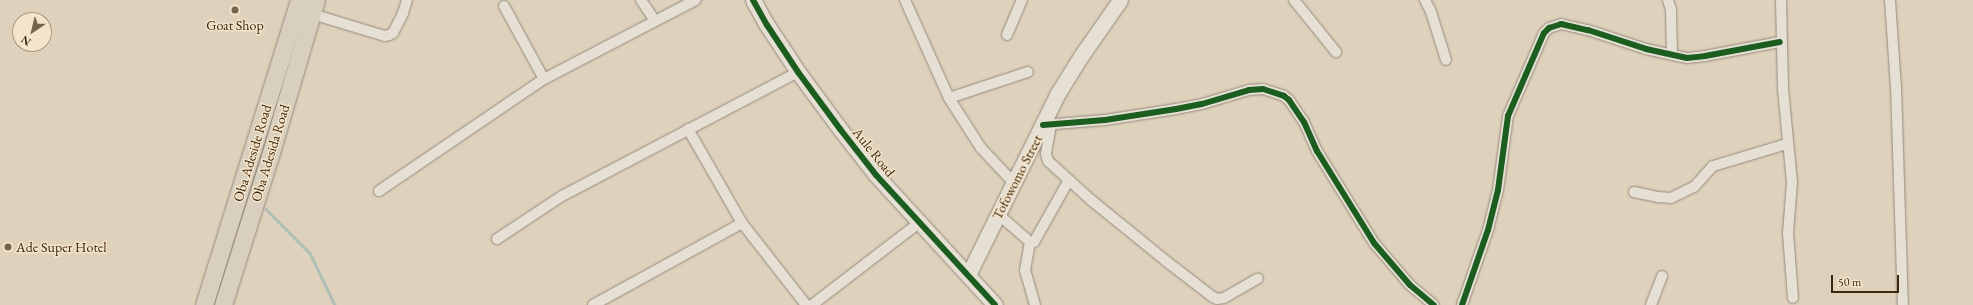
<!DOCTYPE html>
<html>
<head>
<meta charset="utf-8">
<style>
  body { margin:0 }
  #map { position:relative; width:1973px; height:305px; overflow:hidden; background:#dfd2bc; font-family:"EB Garamond",serif }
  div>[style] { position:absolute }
  .stream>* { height:2.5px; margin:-1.25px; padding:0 1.25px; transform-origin:1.25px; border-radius:1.25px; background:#afbfb5 }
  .roads { filter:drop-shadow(0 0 1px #958a7c) drop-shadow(0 0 1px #958a7c) }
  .street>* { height:10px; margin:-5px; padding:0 5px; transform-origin:5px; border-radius:5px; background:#e5dfd4 }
  .secondary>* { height:15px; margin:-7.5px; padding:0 7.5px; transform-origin:7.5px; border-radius:7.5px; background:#e5dfd4 }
  .primary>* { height:17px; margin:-8.5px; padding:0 8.5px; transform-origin:8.5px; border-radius:8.5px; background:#d9cfbf }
  .cycleway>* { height:6px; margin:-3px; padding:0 3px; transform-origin:3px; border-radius:3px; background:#1b5e20 }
  .dots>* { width:11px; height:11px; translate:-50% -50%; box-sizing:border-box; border:2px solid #f4e4ca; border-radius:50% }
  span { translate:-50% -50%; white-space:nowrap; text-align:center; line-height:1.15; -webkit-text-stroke:3px #f4e4ca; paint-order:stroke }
  .poi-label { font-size:14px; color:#3d270f }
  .left { translate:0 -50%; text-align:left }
  .street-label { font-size:14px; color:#3d270f }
  .north { position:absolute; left:12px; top:12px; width:40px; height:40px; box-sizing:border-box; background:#f4e4ca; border:1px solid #ab987f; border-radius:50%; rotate:215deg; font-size:11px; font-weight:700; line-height:16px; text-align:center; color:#3d270f }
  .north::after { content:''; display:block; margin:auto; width:14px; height:18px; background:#76634c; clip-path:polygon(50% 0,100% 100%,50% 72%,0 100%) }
  .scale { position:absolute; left:1831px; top:275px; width:68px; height:18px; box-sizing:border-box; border:2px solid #3d270f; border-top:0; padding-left:5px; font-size:12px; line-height:14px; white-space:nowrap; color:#3d270f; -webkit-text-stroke:3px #f4e4ca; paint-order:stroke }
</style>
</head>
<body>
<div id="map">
  <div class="stream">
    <div style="left:266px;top:209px;width:62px;rotate:45deg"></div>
    <div style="left:310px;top:253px;width:58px;rotate:64.3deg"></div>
  </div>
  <div class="roads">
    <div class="street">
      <div style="left:641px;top:0;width:25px;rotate:56deg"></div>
      <div style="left:905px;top:0;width:107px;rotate:65.8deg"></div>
      <div style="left:949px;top:98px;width:59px;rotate:57.4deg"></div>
      <div style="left:981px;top:148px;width:47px;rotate:46.7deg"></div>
      <div style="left:1294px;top:0;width:67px;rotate:51.1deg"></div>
      <div style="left:1425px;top:0;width:13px;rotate:63deg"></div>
      <div style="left:1431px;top:12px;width:50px;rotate:72.6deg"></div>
      <div style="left:1668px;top:0;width:10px;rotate:73deg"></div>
      <div style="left:1671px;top:10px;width:45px;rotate:88.7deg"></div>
      <div style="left:1781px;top:0;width:89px;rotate:88.7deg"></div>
      <div style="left:1783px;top:89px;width:93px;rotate:84.5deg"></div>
      <div style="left:1792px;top:182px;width:51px;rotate:94.5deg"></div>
      <div style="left:1788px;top:233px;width:65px;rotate:85.6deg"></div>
      <div style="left:1890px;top:0;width:87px;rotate:86.1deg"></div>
      <div style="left:1896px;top:87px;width:218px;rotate:88.2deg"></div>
      <div style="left:504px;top:6px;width:83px;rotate:61.3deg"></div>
      <div style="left:312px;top:14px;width:76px;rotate:16.8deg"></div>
      <div style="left:385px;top:36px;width:4px;rotate:-14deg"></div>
      <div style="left:389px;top:35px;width:4px;rotate:-27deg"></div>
      <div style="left:393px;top:33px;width:22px;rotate:-63deg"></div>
      <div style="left:403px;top:13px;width:14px;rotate:-73deg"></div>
      <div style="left:1007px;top:35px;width:38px;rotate:-67deg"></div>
      <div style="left:949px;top:98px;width:83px;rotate:-18.2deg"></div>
      <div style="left:1043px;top:125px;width:62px;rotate:-4.6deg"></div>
      <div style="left:1105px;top:120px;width:72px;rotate:-8.8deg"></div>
      <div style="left:1176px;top:109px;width:26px;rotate:-11deg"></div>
      <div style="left:1202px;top:104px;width:49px;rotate:-16.6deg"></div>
      <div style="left:1249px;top:90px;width:14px;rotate:-4deg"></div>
      <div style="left:1263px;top:89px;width:22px;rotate:18deg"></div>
      <div style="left:1284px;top:96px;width:6px;rotate:39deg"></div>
      <div style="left:1289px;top:100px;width:27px;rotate:56deg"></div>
      <div style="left:1304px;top:122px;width:32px;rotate:66deg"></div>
      <div style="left:1317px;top:151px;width:108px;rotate:58.2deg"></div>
      <div style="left:1374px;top:243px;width:55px;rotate:49.4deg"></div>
      <div style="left:1410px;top:285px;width:31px;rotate:40deg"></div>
      <div style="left:1051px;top:125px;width:29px;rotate:100deg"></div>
      <div style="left:1046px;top:154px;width:7px;rotate:74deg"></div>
      <div style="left:1048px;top:161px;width:58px;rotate:42.2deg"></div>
      <div style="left:1091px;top:200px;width:97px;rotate:39.1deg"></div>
      <div style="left:1166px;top:261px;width:59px;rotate:37.5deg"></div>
      <div style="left:1213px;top:297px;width:4px;rotate:27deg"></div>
      <div style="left:1217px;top:299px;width:7px;rotate:-8deg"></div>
      <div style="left:1224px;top:298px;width:39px;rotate:-30deg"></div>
      <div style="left:688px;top:129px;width:108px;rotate:60.1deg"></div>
      <div style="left:742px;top:223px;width:104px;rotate:52deg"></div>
      <div style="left:379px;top:191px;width:199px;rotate:-34.2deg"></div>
      <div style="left:544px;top:79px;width:171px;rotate:-27.5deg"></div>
      <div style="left:1634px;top:192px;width:25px;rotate:12deg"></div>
      <div style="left:1658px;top:197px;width:13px;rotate:4deg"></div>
      <div style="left:1671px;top:198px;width:25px;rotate:-26deg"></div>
      <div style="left:1694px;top:187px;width:28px;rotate:-48deg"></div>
      <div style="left:1713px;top:166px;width:77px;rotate:-16.6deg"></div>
      <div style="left:998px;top:214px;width:43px;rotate:41.2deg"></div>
      <div style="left:1030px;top:242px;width:4px"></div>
      <div style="left:1034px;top:242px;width:71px;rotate:-60.6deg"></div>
      <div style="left:497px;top:239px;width:78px;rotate:-33.5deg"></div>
      <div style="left:562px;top:196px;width:267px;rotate:-27.7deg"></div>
      <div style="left:1030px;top:242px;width:28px;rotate:100deg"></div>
      <div style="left:1025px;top:270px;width:36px;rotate:74deg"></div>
      <div style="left:593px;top:305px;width:170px;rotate:-28.8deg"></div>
      <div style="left:812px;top:305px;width:135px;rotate:-37.5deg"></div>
      <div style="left:1462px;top:305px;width:79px;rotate:-70.9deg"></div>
      <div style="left:1488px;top:230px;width:41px;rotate:-76deg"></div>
      <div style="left:1498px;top:190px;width:75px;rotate:-82.3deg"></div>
      <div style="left:1508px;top:116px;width:90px;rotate:-66.6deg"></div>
      <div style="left:1544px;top:33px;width:7px;rotate:-45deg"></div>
      <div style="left:1549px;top:28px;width:13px;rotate:-18deg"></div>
      <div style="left:1561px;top:24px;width:28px;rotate:13deg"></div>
      <div style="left:1588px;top:30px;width:61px;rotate:18.1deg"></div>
      <div style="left:1646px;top:49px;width:42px;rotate:12.4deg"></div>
      <div style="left:1687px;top:58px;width:18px;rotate:-6deg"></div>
      <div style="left:1705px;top:56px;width:76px;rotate:-10.6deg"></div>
      <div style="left:1651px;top:305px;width:31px;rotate:-69deg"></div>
    </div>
    <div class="secondary">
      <div style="left:753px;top:0;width:29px;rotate:61deg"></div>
      <div style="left:767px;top:25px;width:56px;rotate:56.6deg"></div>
      <div style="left:798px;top:72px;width:71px;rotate:53.6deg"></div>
      <div style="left:840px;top:129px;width:58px;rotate:52deg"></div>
      <div style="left:876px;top:175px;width:176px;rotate:47.5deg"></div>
      <div style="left:968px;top:275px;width:203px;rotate:-63.7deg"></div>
      <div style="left:1058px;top:93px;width:44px;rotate:-58.1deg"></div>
      <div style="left:1081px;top:56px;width:68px;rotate:-55.1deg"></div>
    </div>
    <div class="primary">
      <div style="left:204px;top:305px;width:319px;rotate:-72.7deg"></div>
      <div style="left:223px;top:305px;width:156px;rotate:-72.5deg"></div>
      <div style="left:270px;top:156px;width:163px;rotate:-73.6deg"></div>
    </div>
  </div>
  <div class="cycleway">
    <div style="left:753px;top:0;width:29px;rotate:61deg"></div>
    <div style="left:767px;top:25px;width:56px;rotate:56.6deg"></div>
    <div style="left:798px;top:72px;width:71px;rotate:53.6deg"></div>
    <div style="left:840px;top:129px;width:58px;rotate:52deg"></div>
    <div style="left:876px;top:175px;width:176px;rotate:47.5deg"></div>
    <div style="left:1043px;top:125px;width:62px;rotate:-4.6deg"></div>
    <div style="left:1105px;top:120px;width:72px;rotate:-8.8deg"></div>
    <div style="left:1176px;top:109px;width:26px;rotate:-11deg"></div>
    <div style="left:1202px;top:104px;width:49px;rotate:-16.6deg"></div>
    <div style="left:1249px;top:90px;width:14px;rotate:-4deg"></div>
    <div style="left:1263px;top:89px;width:22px;rotate:18deg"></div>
    <div style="left:1284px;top:96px;width:6px;rotate:39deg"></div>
    <div style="left:1289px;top:100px;width:27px;rotate:56deg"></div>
    <div style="left:1304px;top:122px;width:32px;rotate:66deg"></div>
    <div style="left:1317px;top:151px;width:108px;rotate:58.2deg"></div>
    <div style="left:1374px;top:243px;width:55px;rotate:49.4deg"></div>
    <div style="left:1410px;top:285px;width:31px;rotate:40deg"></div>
    <div style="left:1462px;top:305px;width:79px;rotate:-70.9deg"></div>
    <div style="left:1488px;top:230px;width:41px;rotate:-76deg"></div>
    <div style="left:1498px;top:190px;width:75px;rotate:-82.3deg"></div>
    <div style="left:1508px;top:116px;width:90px;rotate:-66.6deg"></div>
    <div style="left:1544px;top:33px;width:7px;rotate:-45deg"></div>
    <div style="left:1549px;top:28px;width:13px;rotate:-18deg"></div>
    <div style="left:1561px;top:24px;width:28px;rotate:13deg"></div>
    <div style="left:1588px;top:30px;width:61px;rotate:18.1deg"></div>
    <div style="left:1646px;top:49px;width:42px;rotate:12.4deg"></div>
    <div style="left:1687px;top:58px;width:18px;rotate:-6deg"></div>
    <div style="left:1705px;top:56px;width:76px;rotate:-10.6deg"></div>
  </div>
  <div class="dots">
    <div style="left:235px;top:10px;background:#76634c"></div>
    <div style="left:8px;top:247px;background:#76634c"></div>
  </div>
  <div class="poi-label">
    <span style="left:235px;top:25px">Goat Shop</span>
    <span class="left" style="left:16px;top:247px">Ade Super Hotel</span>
  </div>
  <div class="street-label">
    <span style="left:874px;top:152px;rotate:51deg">Aule Road</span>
    <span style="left:252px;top:153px;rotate:-73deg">Oba Adeside Road</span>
    <span style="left:270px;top:153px;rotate:-73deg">Oba Adesida Road</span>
    <span style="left:1017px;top:177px;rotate:-63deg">Tofowomo Street</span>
  </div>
  <div class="north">N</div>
  <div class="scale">50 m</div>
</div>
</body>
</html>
